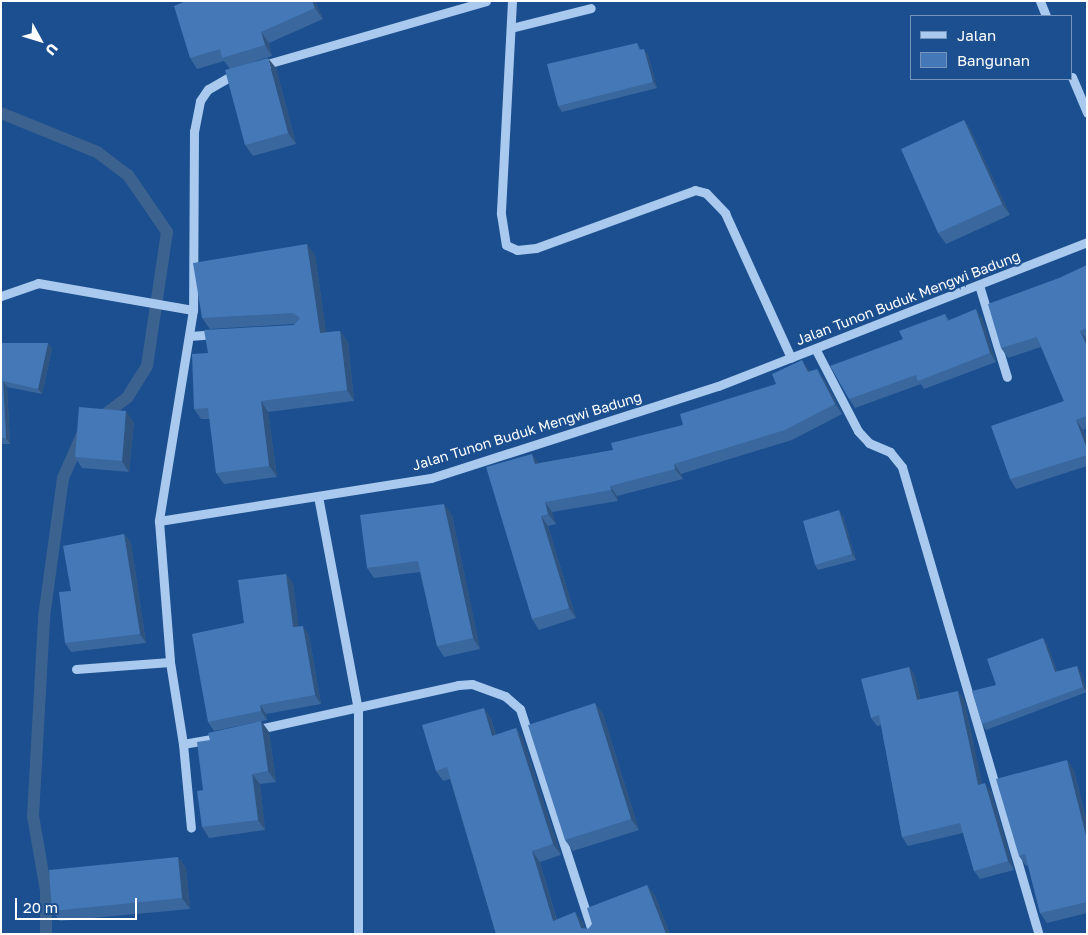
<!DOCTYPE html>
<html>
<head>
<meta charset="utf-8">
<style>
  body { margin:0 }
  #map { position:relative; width:1088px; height:935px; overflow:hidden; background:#1b4f8f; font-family:"Golos Text",sans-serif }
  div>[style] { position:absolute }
  .stream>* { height:12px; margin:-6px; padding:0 6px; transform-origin:6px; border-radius:6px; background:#3c6290 }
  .minor>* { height:9px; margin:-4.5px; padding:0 4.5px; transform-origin:4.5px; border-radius:4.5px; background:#a9c9ee }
  .wall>* { inset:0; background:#3a679d }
  .shaded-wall>* { inset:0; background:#305480 }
  .building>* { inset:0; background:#4478b7 }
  span { translate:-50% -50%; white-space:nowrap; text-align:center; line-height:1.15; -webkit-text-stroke:4.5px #1b4f8f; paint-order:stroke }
  .street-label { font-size:14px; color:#fff }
  .frame { position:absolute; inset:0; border:2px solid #fff; pointer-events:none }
  .legend { position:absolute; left:910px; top:15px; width:162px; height:65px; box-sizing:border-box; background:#1b4f8f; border:1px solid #7695bc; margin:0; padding:6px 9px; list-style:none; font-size:15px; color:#fff }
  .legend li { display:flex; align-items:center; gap:10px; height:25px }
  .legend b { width:25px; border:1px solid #7695bc }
  .north { position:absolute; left:15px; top:15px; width:50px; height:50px; -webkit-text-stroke:4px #1b4f8f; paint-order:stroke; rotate:129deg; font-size:14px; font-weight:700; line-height:20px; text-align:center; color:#fff }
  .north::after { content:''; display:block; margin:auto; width:18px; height:22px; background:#fff; clip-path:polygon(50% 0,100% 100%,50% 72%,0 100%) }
  .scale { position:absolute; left:15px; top:898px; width:122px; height:22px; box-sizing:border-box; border:2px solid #fff; border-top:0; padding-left:6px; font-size:15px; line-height:18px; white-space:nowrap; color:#fff; -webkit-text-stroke:4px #1b4f8f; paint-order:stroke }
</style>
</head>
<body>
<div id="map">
  <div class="stream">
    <div style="left:1px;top:113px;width:104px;rotate:22.1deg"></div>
    <div style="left:97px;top:152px;width:39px;rotate:37deg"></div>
    <div style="left:128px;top:175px;width:69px;rotate:55.6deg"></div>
    <div style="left:167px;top:232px;width:135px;rotate:98.5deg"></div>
    <div style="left:147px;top:366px;width:36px;rotate:122deg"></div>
    <div style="left:128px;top:397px;width:39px;rotate:143deg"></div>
    <div style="left:46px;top:934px;width:43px;rotate:-90deg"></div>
    <div style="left:46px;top:891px;width:76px;rotate:-99.8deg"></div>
    <div style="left:33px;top:816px;width:199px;rotate:-86.8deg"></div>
    <div style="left:44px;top:617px;width:140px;rotate:-82.2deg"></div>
    <div style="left:63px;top:478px;width:47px;rotate:-66.2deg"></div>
  </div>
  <div class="minor">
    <div style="left:512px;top:1px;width:213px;rotate:93deg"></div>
    <div style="left:501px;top:214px;width:31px;rotate:81deg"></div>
    <div style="left:506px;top:245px;width:12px;rotate:24deg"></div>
    <div style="left:517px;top:250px;width:19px;rotate:-6deg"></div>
    <div style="left:536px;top:248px;width:169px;rotate:-20deg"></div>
    <div style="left:695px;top:190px;width:11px;rotate:15deg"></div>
    <div style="left:706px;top:193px;width:28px;rotate:46deg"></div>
    <div style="left:725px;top:213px;width:159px;rotate:65.5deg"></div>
    <div style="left:1040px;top:1px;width:16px;rotate:68deg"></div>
    <div style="left:515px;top:27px;width:78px;rotate:-14deg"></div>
    <div style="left:260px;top:66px;width:235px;rotate:-16deg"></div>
    <div style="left:238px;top:72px;width:34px;rotate:150deg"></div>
    <div style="left:208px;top:89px;width:14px;rotate:124deg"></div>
    <div style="left:200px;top:101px;width:31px;rotate:101deg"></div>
    <div style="left:194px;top:131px;width:179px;rotate:90.3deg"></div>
    <div style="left:193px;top:310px;width:214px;rotate:99.2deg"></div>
    <div style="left:159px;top:521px;width:275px;rotate:-9deg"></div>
    <div style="left:431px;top:478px;width:301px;rotate:-17.8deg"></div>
    <div style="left:718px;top:386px;width:396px;rotate:-21.3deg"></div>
    <div style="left:1072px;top:77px;width:39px;rotate:67deg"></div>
    <div style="left:979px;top:285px;width:96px;rotate:73.1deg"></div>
    <div style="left:1px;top:296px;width:39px;rotate:-19deg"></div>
    <div style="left:38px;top:283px;width:157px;rotate:9.9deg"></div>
    <div style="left:189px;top:336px;width:27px;rotate:-4deg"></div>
    <div style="left:816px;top:350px;width:91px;rotate:62.6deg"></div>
    <div style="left:858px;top:431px;width:16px;rotate:47deg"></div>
    <div style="left:869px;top:443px;width:23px;rotate:23deg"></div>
    <div style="left:890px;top:452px;width:19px;rotate:51deg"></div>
    <div style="left:902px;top:467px;width:487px;rotate:73.7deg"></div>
    <div style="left:318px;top:496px;width:218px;rotate:79.4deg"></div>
    <div style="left:358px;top:710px;width:224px;rotate:90deg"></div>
    <div style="left:159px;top:521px;width:141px;rotate:85.5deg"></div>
    <div style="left:170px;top:662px;width:83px;rotate:81deg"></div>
    <div style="left:183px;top:744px;width:39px;rotate:-10deg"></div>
    <div style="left:76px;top:669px;width:94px;rotate:-4.3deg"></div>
    <div style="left:254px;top:730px;width:209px;rotate:-12.4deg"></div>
    <div style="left:458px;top:685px;width:14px;rotate:-4deg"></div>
    <div style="left:472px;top:684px;width:35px;rotate:20deg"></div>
    <div style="left:505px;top:696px;width:20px;rotate:41deg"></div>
    <div style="left:520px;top:709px;width:237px;rotate:72deg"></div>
    <div style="left:183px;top:744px;width:84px;rotate:84.6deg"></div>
  </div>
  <div class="wall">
    <div style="clip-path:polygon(315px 1px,323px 19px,269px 43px,272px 56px,230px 69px,224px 61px,197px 69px,190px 58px)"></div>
    <div style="clip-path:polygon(637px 43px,641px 50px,648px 55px,657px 88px,562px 112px,558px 106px)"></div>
    <div style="clip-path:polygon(276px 68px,296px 144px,253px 156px,245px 145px)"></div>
    <div style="clip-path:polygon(964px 120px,971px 131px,1010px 215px,946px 244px,938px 233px)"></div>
    <div style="clip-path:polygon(315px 255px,326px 332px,340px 331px,348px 342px,354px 401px,268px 412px,277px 477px,224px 484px,216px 473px,210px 419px,201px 419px,194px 409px,208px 353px,294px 325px,295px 324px,210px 329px,202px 318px)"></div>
    <div style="clip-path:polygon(1087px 265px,1087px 428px,1083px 430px,1087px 440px,1087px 466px,1016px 489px,1010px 479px,1064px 401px,1041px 347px,1008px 358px,1001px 348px)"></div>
    <div style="clip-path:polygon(945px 314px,949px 320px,982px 318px,996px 362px,924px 389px,921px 384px,855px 408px,849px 399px,903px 339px)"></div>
    <div style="clip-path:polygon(1px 343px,48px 343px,52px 349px,42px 394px,7px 387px,10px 444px,1px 444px)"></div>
    <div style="clip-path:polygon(809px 370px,810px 371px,824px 379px,842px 414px,792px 440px,681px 474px,683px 479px,617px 496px,618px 501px,552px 512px,556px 524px,548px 526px,576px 618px,539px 630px,532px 619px,539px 463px,613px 450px,683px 425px)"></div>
    <div style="clip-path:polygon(134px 422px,129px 472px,82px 468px,75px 457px)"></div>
    <div style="clip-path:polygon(452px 515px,480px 649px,444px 657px,437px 646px,420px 572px,374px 578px,367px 568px)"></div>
    <div style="clip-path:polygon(843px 516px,856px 560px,818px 570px,815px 565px)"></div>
    <div style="clip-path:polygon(124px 534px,131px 543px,146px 643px,71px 652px,65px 643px,71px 591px)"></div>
    <div style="clip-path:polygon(286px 574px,293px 583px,298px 626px,309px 635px,321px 704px,266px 714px,267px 720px,214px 731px,208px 722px,244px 623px)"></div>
    <div style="clip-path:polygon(1043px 638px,1047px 644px,1057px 671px,1081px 672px,1087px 692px,986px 730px,982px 724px,996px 685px)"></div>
    <div style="clip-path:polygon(909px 667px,915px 676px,920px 699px,964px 699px,982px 784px,991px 791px,1014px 870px,980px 879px,974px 871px,963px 833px,908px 846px,902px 837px,881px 725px,877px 726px,871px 718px)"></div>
    <div style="clip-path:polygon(595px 703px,603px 714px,639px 830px,573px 851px,565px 840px)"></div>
    <div style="clip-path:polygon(491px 718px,496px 735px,516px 728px,523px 739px,561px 855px,540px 862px,557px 920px,575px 912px,583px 923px,585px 928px,588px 929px,647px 885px,655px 896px,670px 934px,496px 934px,450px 779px,443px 781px,436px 771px)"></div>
    <div style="clip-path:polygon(261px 721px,269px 732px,276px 782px,260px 784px,265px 830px,209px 838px,202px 827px,203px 790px,210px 740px)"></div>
    <div style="clip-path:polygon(1074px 770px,1087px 823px,1087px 913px,1047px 923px,1040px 913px,1028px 865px,1026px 866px,1019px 856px)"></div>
    <div style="clip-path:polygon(178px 857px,186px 868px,190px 909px,60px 921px,52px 911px)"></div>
  </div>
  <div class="shaded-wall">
    <div style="clip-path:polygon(312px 1px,315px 1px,323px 19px,315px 8px)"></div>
    <div style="clip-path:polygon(261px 32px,269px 43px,272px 56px,265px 45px)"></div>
    <div style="clip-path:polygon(644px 49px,648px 55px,657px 88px,653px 82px)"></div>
    <div style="clip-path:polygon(268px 58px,276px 68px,296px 144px,288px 133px)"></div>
    <div style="clip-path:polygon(964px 120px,971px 131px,1010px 215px,1002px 204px)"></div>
    <div style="clip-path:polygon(307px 244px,315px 255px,328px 344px,320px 333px)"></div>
    <div style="clip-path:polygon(976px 309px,982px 318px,996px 362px,990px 353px)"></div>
    <div style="clip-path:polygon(340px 331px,348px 342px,354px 401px,347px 390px)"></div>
    <div style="clip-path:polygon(1080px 331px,1087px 340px,1087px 346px)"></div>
    <div style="clip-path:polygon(48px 343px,52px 349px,42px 394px,38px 389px)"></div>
    <div style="clip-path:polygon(802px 360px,809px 370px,815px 382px,808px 372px)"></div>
    <div style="clip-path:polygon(817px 369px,824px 379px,842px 414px,835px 404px)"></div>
    <div style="clip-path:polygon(3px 381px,7px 387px,10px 444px,6px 438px)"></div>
    <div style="clip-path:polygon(261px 401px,268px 412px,277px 477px,269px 466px)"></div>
    <div style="clip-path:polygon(126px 411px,134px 422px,129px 472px,122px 461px)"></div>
    <div style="clip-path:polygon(1076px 420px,1083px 430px,1087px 440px,1087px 449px)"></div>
    <div style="clip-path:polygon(532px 454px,540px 465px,535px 464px)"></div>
    <div style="clip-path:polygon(674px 464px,681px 474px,683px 479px,675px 469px)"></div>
    <div style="clip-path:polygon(610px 486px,617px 496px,618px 501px,611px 490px)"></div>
    <div style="clip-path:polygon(545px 502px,552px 512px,556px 524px,548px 514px)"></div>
    <div style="clip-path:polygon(444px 504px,452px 515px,480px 649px,473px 638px)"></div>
    <div style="clip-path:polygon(839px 510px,843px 516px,856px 560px,852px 554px)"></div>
    <div style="clip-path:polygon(541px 516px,548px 526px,576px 618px,569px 608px)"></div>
    <div style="clip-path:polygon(124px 534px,131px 543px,146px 643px,140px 634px)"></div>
    <div style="clip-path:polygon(286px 574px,293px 583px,300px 636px,293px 627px)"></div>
    <div style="clip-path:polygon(303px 626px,309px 635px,321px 704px,315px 695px)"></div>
    <div style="clip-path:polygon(1043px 638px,1047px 644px,1059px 677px,1055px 672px)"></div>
    <div style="clip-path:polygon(1077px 666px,1081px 672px,1087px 692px,1083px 687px)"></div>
    <div style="clip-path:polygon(909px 667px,915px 676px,923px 709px,917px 700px)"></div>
    <div style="clip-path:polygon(958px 691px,964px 699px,984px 793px,978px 785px)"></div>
    <div style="clip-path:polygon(595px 703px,603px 714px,639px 830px,631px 819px)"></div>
    <div style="clip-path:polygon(260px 705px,266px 714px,267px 720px,261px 711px)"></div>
    <div style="clip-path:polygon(484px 708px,491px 718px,499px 747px,492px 736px)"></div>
    <div style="clip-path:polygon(261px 721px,269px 732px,276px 782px,268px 771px)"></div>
    <div style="clip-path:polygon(516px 728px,523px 739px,561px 855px,553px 844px)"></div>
    <div style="clip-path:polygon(1067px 760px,1074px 770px,1087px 823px,1087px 840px)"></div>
    <div style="clip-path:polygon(252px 774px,260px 784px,265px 830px,258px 820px)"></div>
    <div style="clip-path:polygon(985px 783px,991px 791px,1014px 870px,1008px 861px)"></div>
    <div style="clip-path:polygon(532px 851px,540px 862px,560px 932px,553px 921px)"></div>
    <div style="clip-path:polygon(178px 857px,186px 868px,190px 909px,182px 898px)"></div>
    <div style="clip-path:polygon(647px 885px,655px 896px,670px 934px,666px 934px)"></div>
    <div style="clip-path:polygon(575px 912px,583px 923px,587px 934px,581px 928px)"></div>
  </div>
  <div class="building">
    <div style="clip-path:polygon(186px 1px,312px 1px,315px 8px,261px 32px,265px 45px,222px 58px,220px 49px,190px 58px,174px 6px)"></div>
    <div style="clip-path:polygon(637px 43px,639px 50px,644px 49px,653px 82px,558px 106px,547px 64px)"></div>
    <div style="clip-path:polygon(268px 58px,288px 133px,245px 145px,225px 70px)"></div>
    <div style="clip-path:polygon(964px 120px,1002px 204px,938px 233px,901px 149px)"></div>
    <div style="clip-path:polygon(307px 244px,320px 333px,340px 331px,347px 390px,261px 401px,269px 466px,216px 473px,208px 408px,194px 409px,192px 354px,208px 353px,204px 330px,294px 325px,300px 318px,293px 313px,202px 318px,193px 263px)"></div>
    <div style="clip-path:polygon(1087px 265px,1087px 328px,1080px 331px,1087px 346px,1087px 416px,1076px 420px,1087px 449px,1087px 455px,1010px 479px,991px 426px,1064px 401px,1037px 337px,1001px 348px,988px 304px,1059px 278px)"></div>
    <div style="clip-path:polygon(976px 309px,990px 353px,918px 381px,916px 375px,849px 399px,830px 366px,903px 339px,899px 331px,945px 314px,947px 321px)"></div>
    <div style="clip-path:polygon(1px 343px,48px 343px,38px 389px,3px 381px,6px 438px,1px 438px)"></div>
    <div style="clip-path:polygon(802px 360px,808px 372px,817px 369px,835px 404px,785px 430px,674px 464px,675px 469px,610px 486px,611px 490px,545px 502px,548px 514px,541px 516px,569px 608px,532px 619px,486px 467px,532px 454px,535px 464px,613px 450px,611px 443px,683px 425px,680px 414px,776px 384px,772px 374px)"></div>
    <div style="clip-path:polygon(79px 407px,126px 411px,122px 461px,75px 457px)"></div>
    <div style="clip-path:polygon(444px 504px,473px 638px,437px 646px,418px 561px,367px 568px,360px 515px)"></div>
    <div style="clip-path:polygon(839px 510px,852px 554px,815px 565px,803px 521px)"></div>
    <div style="clip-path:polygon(124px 534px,140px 634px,65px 643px,59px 592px,71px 591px,63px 546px)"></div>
    <div style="clip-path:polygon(286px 574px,293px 627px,303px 626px,315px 695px,260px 705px,261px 711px,208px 722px,192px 634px,244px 623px,238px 580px)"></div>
    <div style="clip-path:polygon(1043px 638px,1055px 672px,1077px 666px,1083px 687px,982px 724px,972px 691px,996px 685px,987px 659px)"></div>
    <div style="clip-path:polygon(909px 667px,917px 700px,958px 691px,978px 785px,985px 783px,1008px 861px,974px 871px,960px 823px,902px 837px,879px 715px,871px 718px,861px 679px)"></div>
    <div style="clip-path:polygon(595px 703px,631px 819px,565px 840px,528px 725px)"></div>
    <div style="clip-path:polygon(484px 708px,492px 736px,516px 728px,553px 844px,532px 851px,553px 921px,575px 912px,581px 928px,588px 929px,592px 924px,587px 908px,647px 885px,666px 934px,496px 934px,447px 767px,436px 771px,422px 725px)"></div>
    <div style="clip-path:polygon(261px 721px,268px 771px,252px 774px,258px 820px,202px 827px,197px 791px,203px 790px,197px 742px,210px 740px,208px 733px)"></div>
    <div style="clip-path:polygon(1067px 760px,1087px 840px,1087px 902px,1040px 913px,1025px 854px,1019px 856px,996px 779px)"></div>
    <div style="clip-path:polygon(178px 857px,182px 898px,52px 911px,49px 870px)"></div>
  </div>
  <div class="street-label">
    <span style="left:908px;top:298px;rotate:-21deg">Jalan Tunon Buduk Mengwi Badung</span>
    <span style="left:527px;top:431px;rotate:-17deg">Jalan Tunon Buduk Mengwi Badung</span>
  </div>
  <div class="frame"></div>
  <ul class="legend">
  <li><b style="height:6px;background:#a9c9ee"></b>Jalan</li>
  <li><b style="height:14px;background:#4478b7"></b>Bangunan</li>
  </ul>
  <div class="north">U</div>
  <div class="scale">20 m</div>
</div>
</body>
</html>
